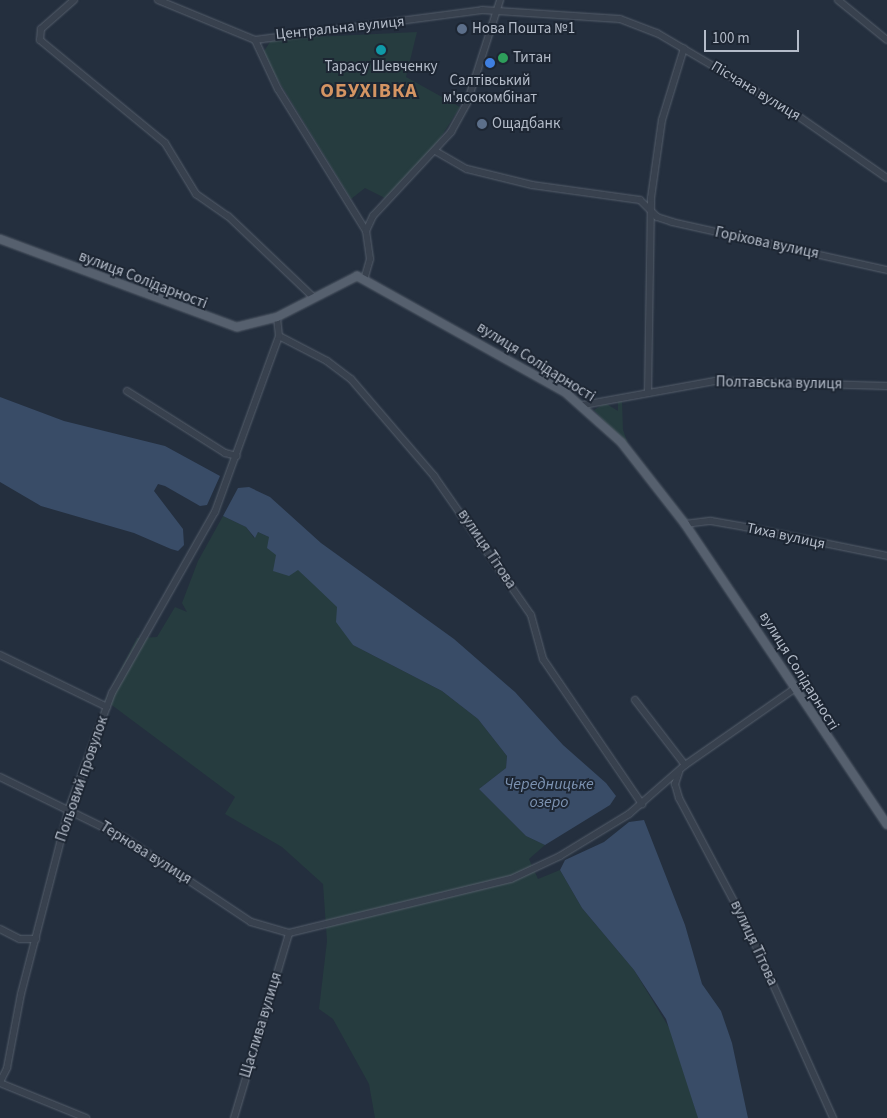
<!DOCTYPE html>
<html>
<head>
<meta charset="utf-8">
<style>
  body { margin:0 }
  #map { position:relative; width:887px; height:1118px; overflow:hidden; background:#242f3e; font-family:"Source Sans 3",sans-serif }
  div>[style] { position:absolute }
  .green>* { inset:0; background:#263c3f }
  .water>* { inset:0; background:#394c67 }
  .roads { filter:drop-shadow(0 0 1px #565f6c) drop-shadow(0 0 1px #565f6c) }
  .minor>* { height:6px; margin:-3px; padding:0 3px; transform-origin:3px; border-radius:3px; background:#38414e }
  .major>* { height:8px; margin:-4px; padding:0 4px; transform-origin:4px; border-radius:4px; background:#56606e }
  .dots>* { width:14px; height:14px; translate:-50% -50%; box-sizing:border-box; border:2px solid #1d2633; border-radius:50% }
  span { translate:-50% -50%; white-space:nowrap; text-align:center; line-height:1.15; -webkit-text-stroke:4px #1d2633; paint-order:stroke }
  .street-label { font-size:15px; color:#b4bcc9 }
  .poi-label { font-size:15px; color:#b4bcc9 }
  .left { translate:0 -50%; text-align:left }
  .water-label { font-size:16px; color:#7c92b1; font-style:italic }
  .district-label { font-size:20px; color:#d59563; font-weight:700; letter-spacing:1px }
  .scale { position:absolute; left:704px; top:30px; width:95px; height:22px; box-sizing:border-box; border:2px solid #b4bcc9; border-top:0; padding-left:6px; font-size:15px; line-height:18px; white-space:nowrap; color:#b4bcc9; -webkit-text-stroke:4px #1d2633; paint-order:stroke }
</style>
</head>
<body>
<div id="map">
  <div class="green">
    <div style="clip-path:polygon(417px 32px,406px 77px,460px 107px,434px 148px,404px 182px,385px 198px,365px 188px,351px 199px,262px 54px,272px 39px)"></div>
    <div style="clip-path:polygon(622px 400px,623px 430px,630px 449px,594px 410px,605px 403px,618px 411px,618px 401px)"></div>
    <div style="clip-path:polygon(223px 516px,246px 527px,254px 538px,258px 532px,269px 537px,338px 607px,353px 645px,442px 691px,478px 719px,507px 756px,506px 768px,479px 789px,526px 836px,545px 845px,529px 859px,538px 879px,560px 870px,582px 908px,634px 970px,676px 1039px,698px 1118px,375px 1118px,369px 1084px,333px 1019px,319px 1009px,327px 941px,323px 884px,282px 847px,225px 814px,235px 797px,105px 700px,137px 638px,157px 637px,175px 607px,187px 612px,182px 603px,198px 561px)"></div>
  </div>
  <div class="water">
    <div style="clip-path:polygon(0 397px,64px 421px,165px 446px,220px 476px,207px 505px,200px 506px,165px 486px,158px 484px,154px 491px,183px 529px,184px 545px,178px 551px,171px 549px,134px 533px,41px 506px,0 482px)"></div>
    <div style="clip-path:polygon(249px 487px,270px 497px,321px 543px,454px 639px,515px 692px,563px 745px,606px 783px,616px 796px,610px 805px,545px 845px,526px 836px,479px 789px,506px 768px,507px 756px,478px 719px,442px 691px,353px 645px,336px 622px,337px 607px,314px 585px,298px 570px,289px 576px,273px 571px,276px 555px,267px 548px,269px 537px,258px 532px,255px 538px,246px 527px,223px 516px,238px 488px)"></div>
    <div style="clip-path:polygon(644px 820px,685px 925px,702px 984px,721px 1011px,732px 1043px,748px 1118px,698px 1118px,666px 1019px,634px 970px,582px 908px,560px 870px,565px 860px,604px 842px,629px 822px)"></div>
  </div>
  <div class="roads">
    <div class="minor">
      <div style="left:74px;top:0;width:44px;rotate:138.7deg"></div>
      <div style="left:41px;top:29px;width:11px;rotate:95deg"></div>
      <div style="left:40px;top:40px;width:162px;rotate:39.5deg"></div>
      <div style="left:165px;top:143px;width:60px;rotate:58.7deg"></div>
      <div style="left:196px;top:194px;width:39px;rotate:35deg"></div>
      <div style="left:228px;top:216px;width:117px;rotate:43.6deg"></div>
      <div style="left:158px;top:0;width:105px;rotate:22.4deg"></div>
      <div style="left:838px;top:0;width:63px;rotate:39.2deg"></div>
      <div style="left:255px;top:40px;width:229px;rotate:-7.5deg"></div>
      <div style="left:482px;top:10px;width:138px;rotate:3.7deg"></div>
      <div style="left:620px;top:19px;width:40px;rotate:21deg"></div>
      <div style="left:657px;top:33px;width:164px;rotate:30.5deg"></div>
      <div style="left:798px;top:116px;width:108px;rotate:34.9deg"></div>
      <div style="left:255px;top:40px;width:54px;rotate:64.9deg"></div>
      <div style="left:278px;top:89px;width:167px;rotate:58.2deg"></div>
      <div style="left:437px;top:152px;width:34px;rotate:30deg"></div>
      <div style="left:467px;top:169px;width:67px;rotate:13.8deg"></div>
      <div style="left:532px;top:185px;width:109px;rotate:7.9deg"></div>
      <div style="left:640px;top:200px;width:24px;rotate:45deg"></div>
      <div style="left:657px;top:217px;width:16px;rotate:18deg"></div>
      <div style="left:672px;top:222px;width:220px;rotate:12.6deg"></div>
      <div style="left:364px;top:280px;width:22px;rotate:-74deg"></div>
      <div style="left:370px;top:259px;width:28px;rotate:-98deg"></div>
      <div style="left:366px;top:231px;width:17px;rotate:-65deg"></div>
      <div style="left:373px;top:216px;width:115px;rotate:-47.1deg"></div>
      <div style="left:451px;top:132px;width:33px;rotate:-61deg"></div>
      <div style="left:467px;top:103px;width:108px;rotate:-72.2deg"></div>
      <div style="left:279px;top:336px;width:54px;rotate:27.5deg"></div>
      <div style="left:327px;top:361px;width:30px;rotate:37deg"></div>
      <div style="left:351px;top:379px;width:128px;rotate:49.4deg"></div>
      <div style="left:434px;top:476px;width:169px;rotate:55.1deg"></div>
      <div style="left:531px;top:615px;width:46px;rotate:74.7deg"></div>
      <div style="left:543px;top:659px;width:176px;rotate:55.7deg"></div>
      <div style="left:127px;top:391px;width:116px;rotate:32.3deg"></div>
      <div style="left:225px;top:453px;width:12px;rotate:14deg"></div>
      <div style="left:648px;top:393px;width:195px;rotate:-89.1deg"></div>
      <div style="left:651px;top:198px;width:79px;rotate:-82deg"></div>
      <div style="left:662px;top:120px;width:75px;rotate:-73deg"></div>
      <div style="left:583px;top:405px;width:134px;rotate:-10.3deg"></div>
      <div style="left:715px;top:381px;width:172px;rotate:1.7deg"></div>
      <div style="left:685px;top:524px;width:26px;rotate:-7deg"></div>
      <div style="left:711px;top:521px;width:35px;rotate:10deg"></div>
      <div style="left:745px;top:527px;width:145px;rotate:11.5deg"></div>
      <div style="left:0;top:655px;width:119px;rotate:25.9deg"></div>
      <div style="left:635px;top:700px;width:82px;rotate:52.4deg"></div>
      <div style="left:679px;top:772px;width:13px;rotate:108deg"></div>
      <div style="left:675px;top:784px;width:15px;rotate:74deg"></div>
      <div style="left:679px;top:798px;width:140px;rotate:62deg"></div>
      <div style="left:745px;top:922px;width:215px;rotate:65.8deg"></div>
      <div style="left:0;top:777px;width:139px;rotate:26deg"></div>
      <div style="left:125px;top:838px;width:151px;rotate:33.7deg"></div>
      <div style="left:251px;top:922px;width:40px;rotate:16deg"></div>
      <div style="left:289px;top:933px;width:228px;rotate:-13.7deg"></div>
      <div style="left:511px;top:879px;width:54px;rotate:-25.1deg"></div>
      <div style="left:560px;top:856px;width:81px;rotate:-31.3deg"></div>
      <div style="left:629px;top:814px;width:74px;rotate:-41.2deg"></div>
      <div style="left:685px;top:765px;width:133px;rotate:-34.9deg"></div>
      <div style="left:0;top:929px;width:22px;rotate:27deg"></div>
      <div style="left:20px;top:939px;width:16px"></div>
      <div style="left:0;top:1082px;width:16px;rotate:-63deg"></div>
      <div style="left:7px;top:1068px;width:75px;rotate:-79.3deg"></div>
      <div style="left:21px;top:994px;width:192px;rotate:-75.5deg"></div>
      <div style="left:69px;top:808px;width:123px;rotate:-69.5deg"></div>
      <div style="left:112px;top:693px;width:208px;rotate:-60.4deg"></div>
      <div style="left:215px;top:512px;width:187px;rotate:-70deg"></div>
      <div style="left:279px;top:336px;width:19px;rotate:-96deg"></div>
      <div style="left:0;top:1083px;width:93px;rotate:22.1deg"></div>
      <div style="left:234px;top:1118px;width:193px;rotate:-73.4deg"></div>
    </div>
    <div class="major">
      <div style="left:0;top:239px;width:253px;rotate:20.4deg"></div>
      <div style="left:237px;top:327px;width:41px;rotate:-14deg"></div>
      <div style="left:277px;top:317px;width:90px;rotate:-27.1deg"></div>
      <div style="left:357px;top:276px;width:240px;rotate:29.2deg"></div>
      <div style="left:566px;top:393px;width:74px;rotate:41.7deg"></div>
      <div style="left:621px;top:442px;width:104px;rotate:52deg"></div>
      <div style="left:685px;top:524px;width:362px;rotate:56.1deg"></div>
    </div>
  </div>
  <div class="dots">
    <div style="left:462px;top:29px;background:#5c6f8a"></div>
    <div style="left:381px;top:50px;background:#0f9aa8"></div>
    <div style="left:503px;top:58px;background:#2e9e5b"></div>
    <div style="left:490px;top:63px;background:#3f7fe0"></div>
    <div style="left:482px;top:124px;background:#5c6f8a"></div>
  </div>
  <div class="street-label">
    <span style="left:340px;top:28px;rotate:-6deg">Центральна вулиця</span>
    <span style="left:756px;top:91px;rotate:31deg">Пісчана вулиця</span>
    <span style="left:767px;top:243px;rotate:12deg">Горіхова вулиця</span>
    <span style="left:143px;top:280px;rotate:21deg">вулиця Солідарності</span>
    <span style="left:536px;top:362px;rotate:32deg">вулиця Солідарності</span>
    <span style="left:779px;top:383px;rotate:1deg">Полтавська вулиця</span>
    <span style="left:786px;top:536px;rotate:12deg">Тиха вулиця</span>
    <span style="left:487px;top:549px;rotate:56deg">вулиця Тітова</span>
    <span style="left:799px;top:671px;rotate:58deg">вулиця Солідарності</span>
    <span style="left:82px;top:779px;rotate:-71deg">Польовий провулок</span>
    <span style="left:146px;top:853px;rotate:32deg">Тернова вулиця</span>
    <span style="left:754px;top:943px;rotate:65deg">вулиця Тітова</span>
    <span style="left:261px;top:1025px;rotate:-73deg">Щаслива вулиця</span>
  </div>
  <div class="poi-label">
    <span class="left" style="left:472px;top:29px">Нова Пошта №1</span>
    <span class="left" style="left:513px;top:58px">Титан</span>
    <span style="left:381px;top:67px">Тарасу Шевченку</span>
    <span style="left:490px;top:89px">Салтівський<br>м'ясокомбінат</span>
    <span class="left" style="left:492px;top:124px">Ощадбанк</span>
  </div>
  <div class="water-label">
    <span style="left:549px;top:793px">Чередницьке<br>озеро</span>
  </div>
  <div class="district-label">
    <span style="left:369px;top:91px">ОБУХІВКА</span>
  </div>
  <div class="scale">100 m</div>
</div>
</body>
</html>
